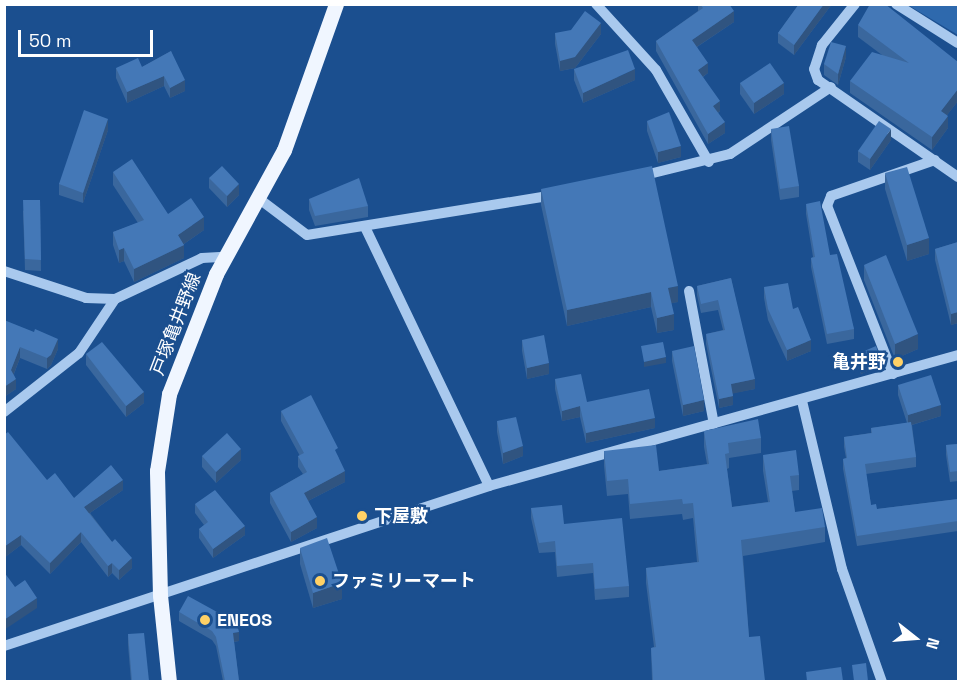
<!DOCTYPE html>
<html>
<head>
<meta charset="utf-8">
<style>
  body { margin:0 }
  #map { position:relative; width:963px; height:686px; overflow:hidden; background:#1b4f8f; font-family:"Space Grotesk","Noto Sans JP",sans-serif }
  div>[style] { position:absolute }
  .green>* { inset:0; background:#2e69ad }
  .minor>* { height:10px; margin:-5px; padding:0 5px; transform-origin:5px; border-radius:5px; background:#a9c9ee }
  .major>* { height:15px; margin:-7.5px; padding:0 7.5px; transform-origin:7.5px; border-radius:7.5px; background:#f0f6ff }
  .wall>* { inset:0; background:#3a679d }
  .shaded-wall>* { inset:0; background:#305480 }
  .building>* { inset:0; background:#4478b7 }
  .dots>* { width:16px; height:16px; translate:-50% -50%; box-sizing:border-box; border:3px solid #1b4f8f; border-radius:50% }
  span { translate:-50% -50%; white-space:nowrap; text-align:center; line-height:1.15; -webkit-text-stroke:5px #1b4f8f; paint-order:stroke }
  .street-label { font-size:18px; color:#fff }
  .poi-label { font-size:18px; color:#fff; font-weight:700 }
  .right { translate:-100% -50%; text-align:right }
  .left { translate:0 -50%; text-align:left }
  .frame { position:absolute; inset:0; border:6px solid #fff; pointer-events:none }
  .north { position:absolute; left:885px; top:608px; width:60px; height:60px; -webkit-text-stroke:4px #1b4f8f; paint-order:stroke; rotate:107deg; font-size:16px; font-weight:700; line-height:24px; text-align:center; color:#fff }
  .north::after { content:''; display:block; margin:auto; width:21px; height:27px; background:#fff; clip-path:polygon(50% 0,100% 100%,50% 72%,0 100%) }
  .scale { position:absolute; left:18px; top:30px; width:135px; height:27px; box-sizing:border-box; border:3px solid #fff; border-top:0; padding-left:8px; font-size:18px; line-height:21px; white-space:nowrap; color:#fff; -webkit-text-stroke:4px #1b4f8f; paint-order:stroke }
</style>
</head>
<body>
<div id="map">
  <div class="green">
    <div style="clip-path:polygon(908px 5px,958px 5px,958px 35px)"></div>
  </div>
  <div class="minor">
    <div style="left:596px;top:4px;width:89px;rotate:47.7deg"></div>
    <div style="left:656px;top:70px;width:106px;rotate:60.1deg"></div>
    <div style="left:855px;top:4px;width:53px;rotate:128.8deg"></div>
    <div style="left:822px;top:45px;width:25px;rotate:108deg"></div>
    <div style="left:814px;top:69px;width:12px;rotate:70deg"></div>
    <div style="left:818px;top:80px;width:170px;rotate:34.7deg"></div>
    <div style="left:896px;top:4px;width:73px;rotate:32.2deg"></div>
    <div style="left:641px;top:176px;width:92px;rotate:-13.9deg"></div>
    <div style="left:730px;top:154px;width:121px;rotate:-33.6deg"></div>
    <div style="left:258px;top:198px;width:61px;rotate:37.1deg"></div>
    <div style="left:307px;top:235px;width:249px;rotate:-9.2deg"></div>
    <div style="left:365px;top:227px;width:287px;rotate:64.4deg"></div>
    <div style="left:4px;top:271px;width:86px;rotate:18.2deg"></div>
    <div style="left:86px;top:298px;width:29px;rotate:2deg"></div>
    <div style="left:689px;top:291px;width:135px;rotate:79.4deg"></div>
    <div style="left:893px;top:374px;width:180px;rotate:-111.4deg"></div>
    <div style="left:827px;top:206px;width:11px;rotate:-68deg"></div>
    <div style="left:831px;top:196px;width:110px;rotate:-19.1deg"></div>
    <div style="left:802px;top:401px;width:173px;rotate:76.6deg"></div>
    <div style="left:842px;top:569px;width:120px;rotate:70.5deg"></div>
    <div style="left:4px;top:412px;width:95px;rotate:-38.2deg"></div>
    <div style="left:79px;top:353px;width:65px;rotate:-56.3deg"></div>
    <div style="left:115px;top:299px;width:96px;rotate:-25.2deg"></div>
    <div style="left:202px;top:258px;width:22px;rotate:-3deg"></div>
    <div style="left:4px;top:646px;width:511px;rotate:-18.26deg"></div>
    <div style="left:489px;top:486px;width:487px;rotate:-15.6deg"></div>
  </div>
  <div class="major">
    <div style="left:169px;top:682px;width:87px;rotate:-95.9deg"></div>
    <div style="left:160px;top:595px;width:124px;rotate:-91.4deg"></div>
    <div style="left:157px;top:471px;width:78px;rotate:-81.1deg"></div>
    <div style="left:169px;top:394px;width:129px;rotate:-68.6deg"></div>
    <div style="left:216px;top:274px;width:141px;rotate:-61.3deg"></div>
    <div style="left:284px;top:150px;width:155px;rotate:-70.4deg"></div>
  </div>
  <div class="wall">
    <div style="clip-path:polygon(698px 4px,729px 4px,734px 22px,697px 47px,708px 73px,703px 77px,720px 111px,718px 113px,725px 133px,708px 144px,656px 51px,656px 41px,698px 11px)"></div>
    <div style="clip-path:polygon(799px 4px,832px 4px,794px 55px,778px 43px,778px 33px)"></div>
    <div style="clip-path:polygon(858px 25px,958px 62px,958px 102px,958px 101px,947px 115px,948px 128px,932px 150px,850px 93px,850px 81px,882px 55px,858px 37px)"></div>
    <div style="clip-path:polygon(555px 33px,601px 34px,575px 68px,560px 71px,555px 44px)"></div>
    <div style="clip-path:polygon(171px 51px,185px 91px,170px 98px,164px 86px,127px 103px,116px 78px,116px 68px,142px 67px)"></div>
    <div style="clip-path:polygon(846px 57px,838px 85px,824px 75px,824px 64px)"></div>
    <div style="clip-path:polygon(574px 69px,635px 80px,583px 103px,574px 80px)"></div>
    <div style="clip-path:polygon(740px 83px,784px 94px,754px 114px,740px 94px)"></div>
    <div style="clip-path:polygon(647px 121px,681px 157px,658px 163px,647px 131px)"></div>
    <div style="clip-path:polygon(771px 129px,799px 186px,799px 197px,780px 200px,771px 140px)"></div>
    <div style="clip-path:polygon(108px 130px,83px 203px,59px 195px,59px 184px)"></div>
    <div style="clip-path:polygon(891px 140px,870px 170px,858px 162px,858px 151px)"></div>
    <div style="clip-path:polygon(113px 172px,168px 214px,204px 230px,184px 244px,184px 258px,134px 282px,124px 261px,119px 263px,113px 245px,113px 232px,138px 223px,113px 185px)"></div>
    <div style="clip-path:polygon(885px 173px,929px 254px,907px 261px,885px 189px)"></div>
    <div style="clip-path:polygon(209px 178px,239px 195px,227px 207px,209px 188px)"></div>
    <div style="clip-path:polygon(541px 189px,678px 302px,671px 303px,674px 330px,657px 333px,651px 307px,567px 326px,541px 205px)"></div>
    <div style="clip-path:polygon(309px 199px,368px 206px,368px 217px,315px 226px,309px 210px)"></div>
    <div style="clip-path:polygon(40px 200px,41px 271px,25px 270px,23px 211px)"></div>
    <div style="clip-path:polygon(806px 204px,830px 255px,854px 329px,854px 339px,827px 344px,811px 267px,811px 258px,813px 257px,806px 214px)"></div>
    <div style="clip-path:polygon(958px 242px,958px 323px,951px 325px,935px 260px,935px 249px)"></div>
    <div style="clip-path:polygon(864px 265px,918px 349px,895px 359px,864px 280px)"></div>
    <div style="clip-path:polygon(731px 278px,755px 389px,733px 393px,733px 405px,719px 408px,706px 344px,706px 334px,723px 330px,718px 310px,701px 313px,697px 295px,697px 286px)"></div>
    <div style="clip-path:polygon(764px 287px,793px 309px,811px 351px,787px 361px,768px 320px,764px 298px)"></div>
    <div style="clip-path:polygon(4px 320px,58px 349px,51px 365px,47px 369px,20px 358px,14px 374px,16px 389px,4px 397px)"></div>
    <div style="clip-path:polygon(522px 340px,549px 374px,527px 379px,522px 351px)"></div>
    <div style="clip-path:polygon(672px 351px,704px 411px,683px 416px,672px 361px)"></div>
    <div style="clip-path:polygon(86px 354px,144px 403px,126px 417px,86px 365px)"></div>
    <div style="clip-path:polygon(855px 355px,881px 365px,861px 374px,855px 361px)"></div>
    <div style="clip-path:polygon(555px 379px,587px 402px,655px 428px,586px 443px,580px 417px,562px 421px,555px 389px)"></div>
    <div style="clip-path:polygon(898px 385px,941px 416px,912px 425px,916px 457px,916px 467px,866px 474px,871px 505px,877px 509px,958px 499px,958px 531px,857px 546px,843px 469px,843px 459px,846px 458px,844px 447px,844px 437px,871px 433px,871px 428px,907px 423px,898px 395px)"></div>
    <div style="clip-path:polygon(281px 411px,338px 456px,345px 482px,308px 501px,317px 528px,291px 542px,270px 503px,270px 493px,303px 474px,298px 467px,298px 456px,300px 456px,281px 421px)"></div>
    <div style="clip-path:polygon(497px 421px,523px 456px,503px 464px,497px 432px)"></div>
    <div style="clip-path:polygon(704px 431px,761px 438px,761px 453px,729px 458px,729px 468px,727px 469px,732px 507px,768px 502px,763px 471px,763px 455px,799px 475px,799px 490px,792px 491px,795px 512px,825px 527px,825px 542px,743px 556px,749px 637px,765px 681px,652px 681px,651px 648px,654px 647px,646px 583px,646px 568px,697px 562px,693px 518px,683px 520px,682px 514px,630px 519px,628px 494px,607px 496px,604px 466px,604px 451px,659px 471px,707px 464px,704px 447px)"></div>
    <div style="clip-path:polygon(958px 444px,958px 481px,950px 482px,946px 455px,946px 445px)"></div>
    <div style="clip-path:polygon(202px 456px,241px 460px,216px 483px,202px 467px)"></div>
    <div style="clip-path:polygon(47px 480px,74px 498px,123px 490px,90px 513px,132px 568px,119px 580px,112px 573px,108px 577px,81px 542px,50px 574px,21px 545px,4px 558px)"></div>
    <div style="clip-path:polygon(195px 504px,245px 535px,213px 558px,199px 538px,199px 529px,204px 525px,195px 513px)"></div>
    <div style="clip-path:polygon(531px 508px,564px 524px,629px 586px,629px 597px,595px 600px,593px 573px,557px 577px,555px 552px,539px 553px,531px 518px)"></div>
    <div style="clip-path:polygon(300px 548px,342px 599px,313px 608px,300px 564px)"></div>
    <div style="clip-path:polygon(179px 612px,239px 641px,234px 642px,239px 681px,223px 681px,216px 646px,212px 640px,179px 621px)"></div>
    <div style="clip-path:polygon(128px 634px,149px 681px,131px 681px,128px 645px)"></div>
  </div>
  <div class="shaded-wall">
    <div style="clip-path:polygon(824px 4px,832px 4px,794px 55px,794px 45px)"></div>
    <div style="clip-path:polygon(734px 11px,734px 22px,692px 50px,692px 40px)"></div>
    <div style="clip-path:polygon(601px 23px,601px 34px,575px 68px,560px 71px,560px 61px)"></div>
    <div style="clip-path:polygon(846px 46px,846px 57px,838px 85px,838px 74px)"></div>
    <div style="clip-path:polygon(708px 63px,708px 73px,698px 80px,698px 70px)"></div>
    <div style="clip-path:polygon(635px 69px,635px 80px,583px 103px,583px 93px)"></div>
    <div style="clip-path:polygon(164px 76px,164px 86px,127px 103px,127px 92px)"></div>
    <div style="clip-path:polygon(185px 80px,185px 91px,170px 98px,170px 88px)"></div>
    <div style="clip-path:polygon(784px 83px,784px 94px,754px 114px,754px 103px)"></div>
    <div style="clip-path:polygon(958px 89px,958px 101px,941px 123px,941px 111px)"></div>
    <div style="clip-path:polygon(720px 101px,720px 111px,713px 116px,713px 106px)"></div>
    <div style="clip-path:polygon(948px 116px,948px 128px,932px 150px,932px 137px)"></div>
    <div style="clip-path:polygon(108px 119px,108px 130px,83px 203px,83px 193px)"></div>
    <div style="clip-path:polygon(725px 122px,725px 133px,708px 144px,708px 134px)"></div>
    <div style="clip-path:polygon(891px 129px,891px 140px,870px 170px,870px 159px)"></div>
    <div style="clip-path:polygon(681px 146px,681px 157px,658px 163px,658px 152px)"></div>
    <div style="clip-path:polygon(239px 184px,239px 195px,227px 207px,227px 196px)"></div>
    <div style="clip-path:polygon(204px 217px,204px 230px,178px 248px,178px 235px)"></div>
    <div style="clip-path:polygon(929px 238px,929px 254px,907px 261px,907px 245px)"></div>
    <div style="clip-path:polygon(184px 245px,184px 258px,134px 282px,134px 269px)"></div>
    <div style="clip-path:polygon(124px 248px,124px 261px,119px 263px,119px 250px)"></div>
    <div style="clip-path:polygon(678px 286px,678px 302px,668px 304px,668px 288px)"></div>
    <div style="clip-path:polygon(651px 292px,651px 307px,567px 326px,567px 310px)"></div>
    <div style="clip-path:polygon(958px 312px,958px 323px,951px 325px,951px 314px)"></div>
    <div style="clip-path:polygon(674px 314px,674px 330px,657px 333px,657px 318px)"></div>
    <div style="clip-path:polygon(918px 334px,918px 349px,895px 359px,895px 344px)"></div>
    <div style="clip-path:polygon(58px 339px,58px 349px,51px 365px,47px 369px,47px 358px)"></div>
    <div style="clip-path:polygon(811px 340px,811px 351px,787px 361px,787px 350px)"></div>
    <div style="clip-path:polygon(20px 347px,20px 358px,11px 381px,11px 370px)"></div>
    <div style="clip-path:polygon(666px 357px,666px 363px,644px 367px,644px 362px)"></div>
    <div style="clip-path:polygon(881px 360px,881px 365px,861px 374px,861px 369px)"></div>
    <div style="clip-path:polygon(549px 363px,549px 374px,527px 379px,527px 368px)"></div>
    <div style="clip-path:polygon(16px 379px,16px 389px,4px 397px,4px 387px)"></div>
    <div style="clip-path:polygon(755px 379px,755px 389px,731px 394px,731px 384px)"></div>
    <div style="clip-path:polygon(144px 392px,144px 403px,126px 417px,126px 406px)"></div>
    <div style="clip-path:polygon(733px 396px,733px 405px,719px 408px,719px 399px)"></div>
    <div style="clip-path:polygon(704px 400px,704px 411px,683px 416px,683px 405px)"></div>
    <div style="clip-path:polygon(941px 405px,941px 416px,908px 426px,908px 415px)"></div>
    <div style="clip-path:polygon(580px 406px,580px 417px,562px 421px,562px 411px)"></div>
    <div style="clip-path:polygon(655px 418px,655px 428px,586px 443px,586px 433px)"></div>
    <div style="clip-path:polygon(523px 446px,523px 456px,503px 464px,503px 453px)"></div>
    <div style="clip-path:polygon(241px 449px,241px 460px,216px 483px,216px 472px)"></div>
    <div style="clip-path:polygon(345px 471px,345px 482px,304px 503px,304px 493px)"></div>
    <div style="clip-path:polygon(123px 480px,123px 490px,84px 517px,84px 507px)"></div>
    <div style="clip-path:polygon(317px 517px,317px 528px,291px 542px,291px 532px)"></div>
    <div style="clip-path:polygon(245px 526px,245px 535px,213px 558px,213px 549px)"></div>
    <div style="clip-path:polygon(81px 532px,81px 542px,50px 574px,50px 563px)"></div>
    <div style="clip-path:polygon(21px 535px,21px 545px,4px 558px,4px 547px)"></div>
    <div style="clip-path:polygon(132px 558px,132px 568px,119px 580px,119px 570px)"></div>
    <div style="clip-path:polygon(112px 563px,112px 573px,108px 577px,108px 566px)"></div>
    <div style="clip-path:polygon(342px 583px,342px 599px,313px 608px,313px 593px)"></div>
    <div style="clip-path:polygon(37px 598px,37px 608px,4px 630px,4px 620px)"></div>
    <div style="clip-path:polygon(239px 632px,239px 641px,233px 642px,233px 633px)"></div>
  </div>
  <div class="building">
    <div style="clip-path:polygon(700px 4px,729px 4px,734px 11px,692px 40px,708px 63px,698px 70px,720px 101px,713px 106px,725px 122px,708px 134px,656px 41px,703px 8px)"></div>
    <div style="clip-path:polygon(799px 4px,824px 4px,794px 45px,778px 33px)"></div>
    <div style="clip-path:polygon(870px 4px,885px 4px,958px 62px,958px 89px,941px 111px,948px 116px,932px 137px,850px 81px,872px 52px,909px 63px,858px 25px)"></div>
    <div style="clip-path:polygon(585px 11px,601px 23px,575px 57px,560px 61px,555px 33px,571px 30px)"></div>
    <div style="clip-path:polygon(831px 42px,846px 46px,838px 74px,824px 64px)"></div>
    <div style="clip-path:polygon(628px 50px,635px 69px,583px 93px,574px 69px)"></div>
    <div style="clip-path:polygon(171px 51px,185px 80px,170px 88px,164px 76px,127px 92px,116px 68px,138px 58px,142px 67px)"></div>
    <div style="clip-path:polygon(770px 63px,784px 83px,754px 103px,740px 83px)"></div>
    <div style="clip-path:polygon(84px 110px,108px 119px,83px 193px,59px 184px)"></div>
    <div style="clip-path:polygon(669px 112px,681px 146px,658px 152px,647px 121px)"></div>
    <div style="clip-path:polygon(879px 121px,891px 129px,870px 159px,858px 151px)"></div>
    <div style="clip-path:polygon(789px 126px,799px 186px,780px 189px,771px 129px)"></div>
    <div style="clip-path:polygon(132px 159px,168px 214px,191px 198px,204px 217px,178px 235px,184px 245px,134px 269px,124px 248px,119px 250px,113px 232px,144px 220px,113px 172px)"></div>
    <div style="clip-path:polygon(222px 166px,239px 184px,227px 196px,209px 178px)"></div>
    <div style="clip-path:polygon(652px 166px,678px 286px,668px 288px,674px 314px,657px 318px,651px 292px,567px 310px,541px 189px)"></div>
    <div style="clip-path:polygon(907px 167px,929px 238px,907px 245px,885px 173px)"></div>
    <div style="clip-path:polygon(359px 178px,368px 206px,315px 216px,309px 199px)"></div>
    <div style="clip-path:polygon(23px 200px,40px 200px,41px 260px,25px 259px)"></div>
    <div style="clip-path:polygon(820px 201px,830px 255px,837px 254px,854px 329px,827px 334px,811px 258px,815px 257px,806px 204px)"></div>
    <div style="clip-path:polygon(958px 242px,958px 312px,951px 314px,935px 249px)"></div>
    <div style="clip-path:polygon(886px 255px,918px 334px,895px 344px,864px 265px)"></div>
    <div style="clip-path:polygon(731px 278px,755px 379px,731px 384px,733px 396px,719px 399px,706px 334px,725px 330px,718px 300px,701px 304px,697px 286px)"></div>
    <div style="clip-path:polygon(788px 283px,793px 309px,798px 307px,811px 340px,787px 350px,768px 309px,764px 287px)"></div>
    <div style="clip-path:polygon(4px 320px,34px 332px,35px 329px,58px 339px,51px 355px,47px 358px,20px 347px,11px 370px,16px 379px,4px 387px,4px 353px,6px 351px,4px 351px)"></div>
    <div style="clip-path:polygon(544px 335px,549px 363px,527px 368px,522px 340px)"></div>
    <div style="clip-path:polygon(102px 342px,144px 392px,126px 406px,86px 354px)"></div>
    <div style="clip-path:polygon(663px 342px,666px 357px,644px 362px,641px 346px)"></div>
    <div style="clip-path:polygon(694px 346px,704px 400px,683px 405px,672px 351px)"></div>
    <div style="clip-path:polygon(876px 346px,881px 360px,861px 369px,855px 355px)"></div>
    <div style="clip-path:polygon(581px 374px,587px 402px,649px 389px,655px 418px,586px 433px,580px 406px,562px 411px,555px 379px)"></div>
    <div style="clip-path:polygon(931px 375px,941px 405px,908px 415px,898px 385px)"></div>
    <div style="clip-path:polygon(311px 395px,338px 448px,335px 450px,345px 471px,304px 493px,317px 517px,291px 532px,270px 493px,307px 472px,298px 456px,304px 453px,281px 411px)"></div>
    <div style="clip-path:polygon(516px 417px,523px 446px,503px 453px,497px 421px)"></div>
    <div style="clip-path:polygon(758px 419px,761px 438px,728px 443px,729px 453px,725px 454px,732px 507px,770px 502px,763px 455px,796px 450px,799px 475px,790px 476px,795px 512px,822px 508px,825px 527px,741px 540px,749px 637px,760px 636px,765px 681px,653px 681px,651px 648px,656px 647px,646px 568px,699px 562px,693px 503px,683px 504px,682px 499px,630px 504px,628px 479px,607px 481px,604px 451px,656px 445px,659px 471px,709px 464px,704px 431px)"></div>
    <div style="clip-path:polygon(911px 422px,916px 457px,865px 464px,871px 505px,876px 504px,877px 509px,958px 499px,958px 521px,857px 536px,843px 459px,847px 458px,844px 437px,872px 433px,871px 428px)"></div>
    <div style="clip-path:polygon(8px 432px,47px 480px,55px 473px,74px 498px,111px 465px,123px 480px,84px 507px,112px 542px,115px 539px,132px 558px,119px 570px,112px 563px,108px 566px,81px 532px,50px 563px,21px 535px,4px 547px,4px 435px)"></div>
    <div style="clip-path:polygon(227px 433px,241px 449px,216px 472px,202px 456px)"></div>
    <div style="clip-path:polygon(958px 444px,958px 471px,950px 472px,946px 445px)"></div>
    <div style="clip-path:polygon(215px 490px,245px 526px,213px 549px,199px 529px,208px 522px,195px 504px)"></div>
    <div style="clip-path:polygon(562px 505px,564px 524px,622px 518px,629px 586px,595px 589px,593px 563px,557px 566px,555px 541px,539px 543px,531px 508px)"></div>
    <div style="clip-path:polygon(327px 538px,342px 583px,313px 593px,300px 548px)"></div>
    <div style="clip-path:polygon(4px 572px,15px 587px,25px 580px,37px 598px,4px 620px)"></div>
    <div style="clip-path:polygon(188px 596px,228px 618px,235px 616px,239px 632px,233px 633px,239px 681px,225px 681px,216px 637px,212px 631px,179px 612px)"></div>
    <div style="clip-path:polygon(144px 633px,149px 681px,132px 681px,128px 634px)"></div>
    <div style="clip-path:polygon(866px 663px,868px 681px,854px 681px,852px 665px)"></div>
    <div style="clip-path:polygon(841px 667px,843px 681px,807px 681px,806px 672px)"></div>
  </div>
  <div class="dots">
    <div style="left:898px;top:362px;background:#ffd166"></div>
    <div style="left:362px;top:516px;background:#ffd166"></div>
    <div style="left:320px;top:581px;background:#ffd166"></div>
    <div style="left:205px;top:620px;background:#ffd166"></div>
  </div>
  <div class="street-label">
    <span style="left:176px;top:324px;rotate:-69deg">戸塚亀井野線</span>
  </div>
  <div class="poi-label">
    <span class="right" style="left:886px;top:362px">亀井野</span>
    <span class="left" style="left:374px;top:516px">下屋敷</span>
    <span class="left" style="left:332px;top:581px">ファミリーマート</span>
    <span class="left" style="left:217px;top:620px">ENEOS</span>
  </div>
  <div class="frame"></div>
  <div class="north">N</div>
  <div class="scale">50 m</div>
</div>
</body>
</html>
